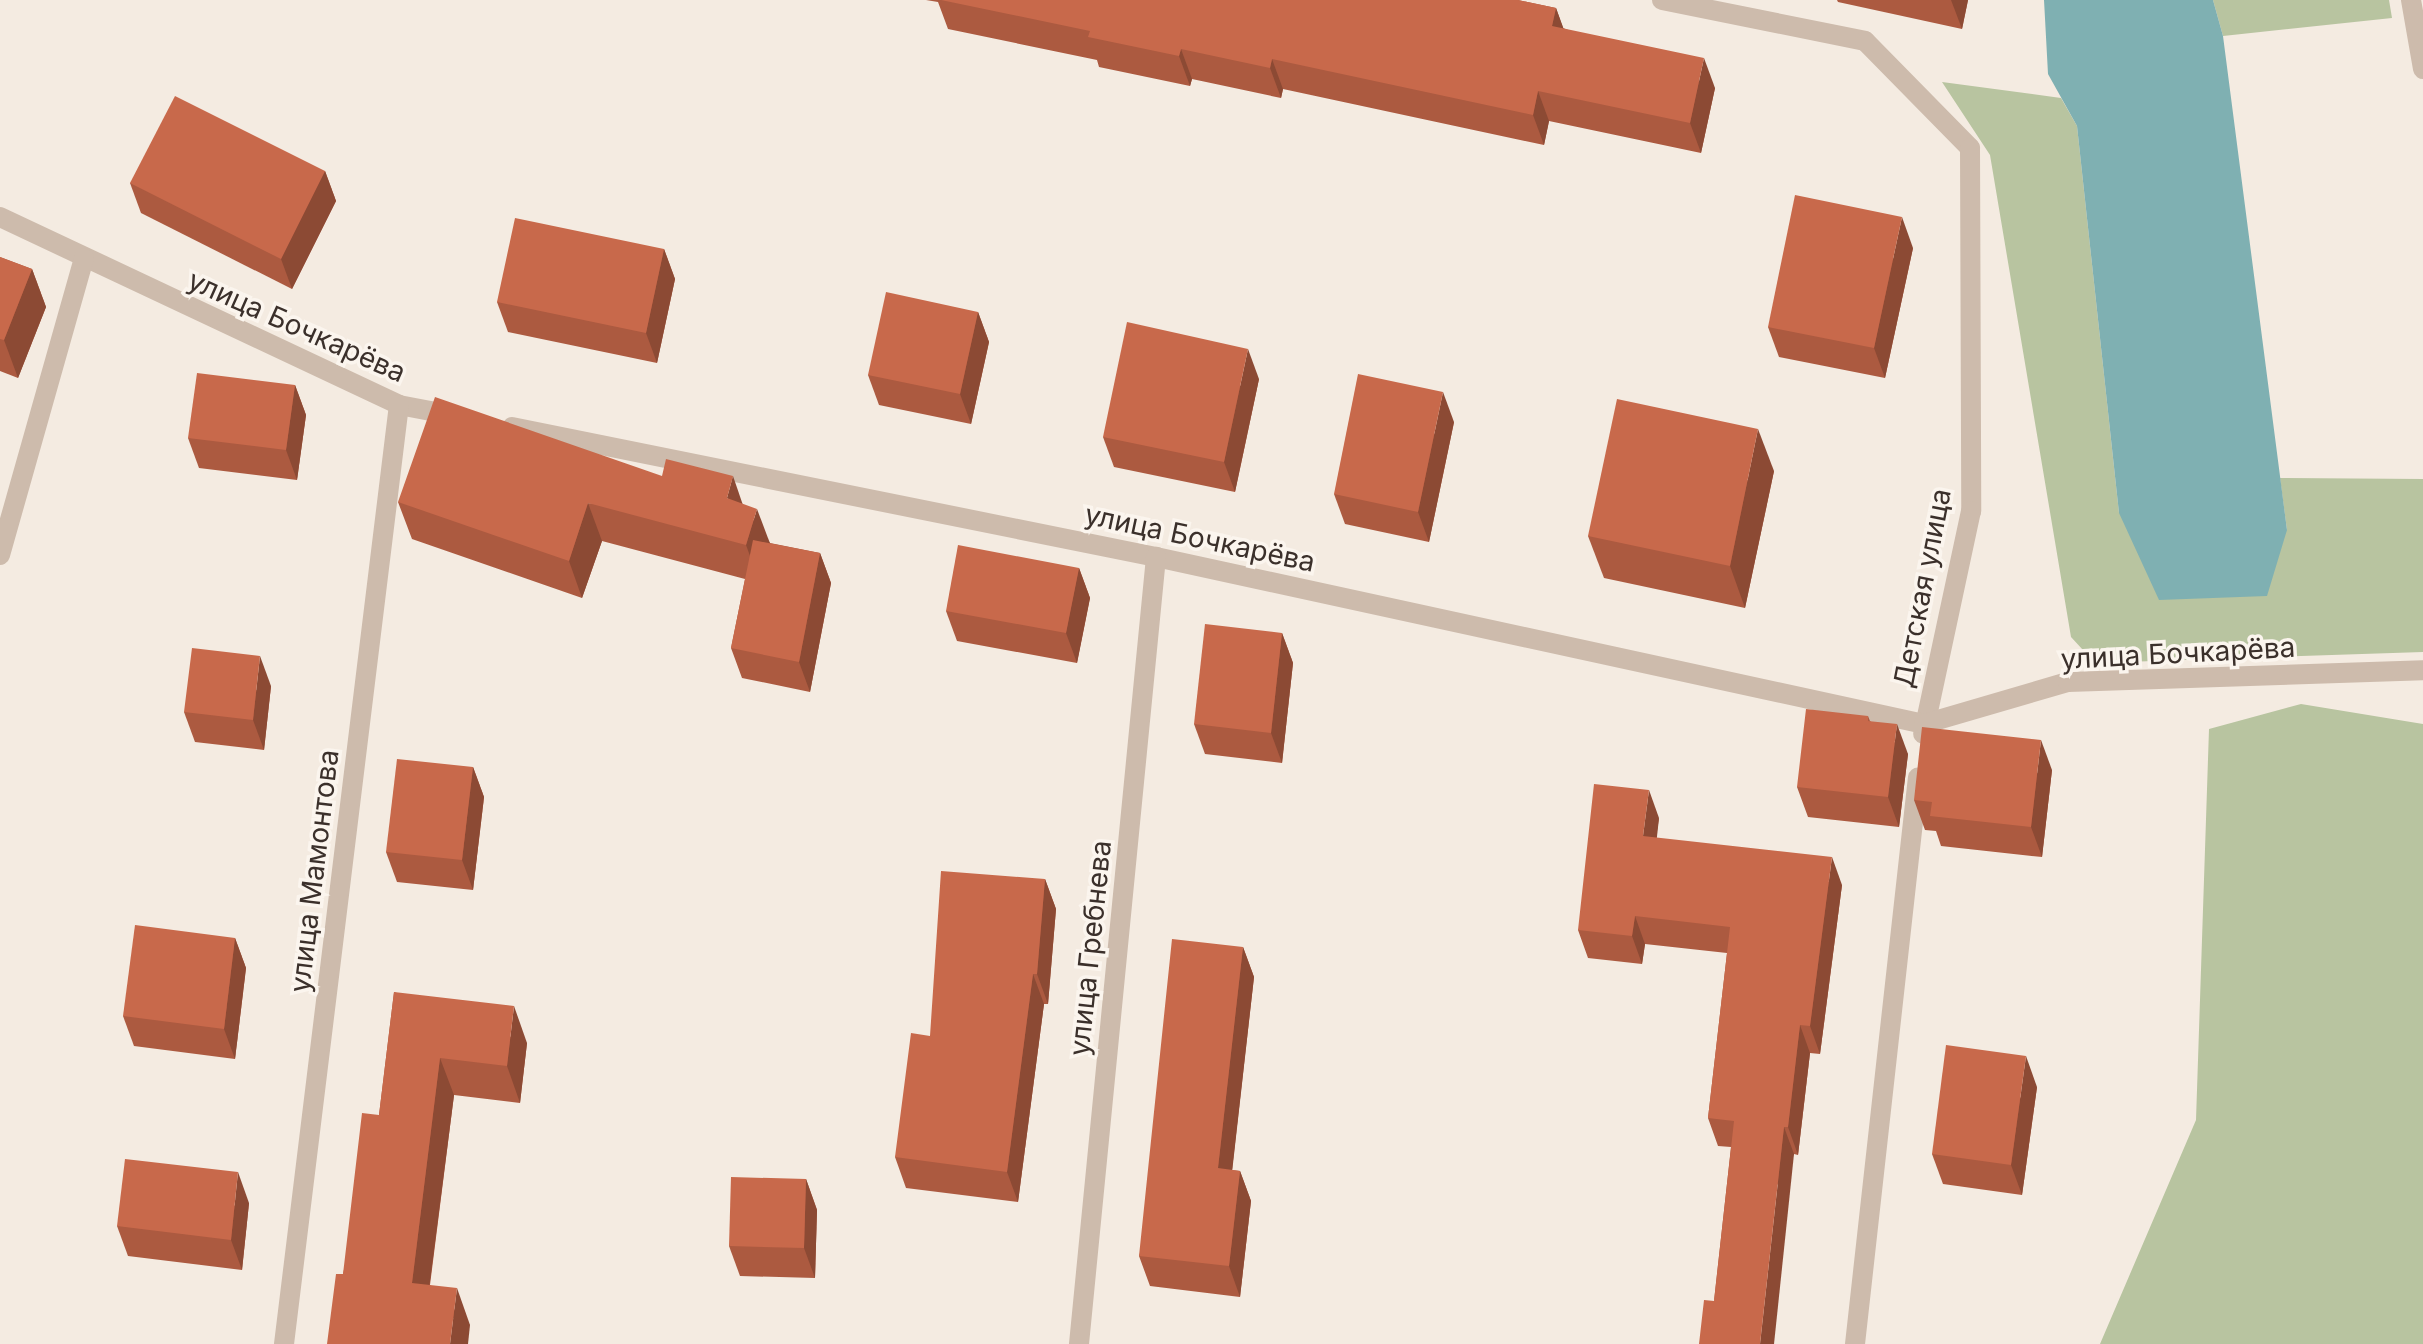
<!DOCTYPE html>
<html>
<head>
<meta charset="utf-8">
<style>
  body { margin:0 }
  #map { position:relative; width:2423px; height:1344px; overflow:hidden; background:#f4ebe1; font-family:Inter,sans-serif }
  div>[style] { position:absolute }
  .green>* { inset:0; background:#b8c4a0 }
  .water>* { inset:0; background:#7fb0b2 }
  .minor>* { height:20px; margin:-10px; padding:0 10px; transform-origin:10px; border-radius:10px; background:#cdbbac }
  .wall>* { inset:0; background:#ac5a40 }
  .shaded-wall>* { inset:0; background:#8c4a34 }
  .building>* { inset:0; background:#c8694b }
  span { translate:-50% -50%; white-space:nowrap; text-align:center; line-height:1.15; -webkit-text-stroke:7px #fbf5ee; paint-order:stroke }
  .street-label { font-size:28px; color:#3b302b }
</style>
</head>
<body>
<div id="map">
  <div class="green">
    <div style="clip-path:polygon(2213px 0,2389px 0,2392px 18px,2223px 36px)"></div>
    <div style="clip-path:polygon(1942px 82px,2061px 98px,2077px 126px,2119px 513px,2287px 530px,2280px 478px,2423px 479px,2423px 652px,2095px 663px,2071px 637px,1990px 155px)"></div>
    <div style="clip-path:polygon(2301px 704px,2423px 724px,2423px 1344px,2100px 1344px,2196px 1120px,2209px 729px)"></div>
  </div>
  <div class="water">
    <div style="clip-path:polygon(2044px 0,2213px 0,2223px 36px,2287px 530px,2267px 596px,2159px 600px,2119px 513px,2077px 126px,2048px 74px)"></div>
  </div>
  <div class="minor">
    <div style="left:1662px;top:0;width:207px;rotate:11.4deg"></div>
    <div style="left:1865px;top:41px;width:150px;rotate:45.5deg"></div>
    <div style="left:1970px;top:148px;width:363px;rotate:89.8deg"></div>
    <div style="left:1971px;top:511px;width:228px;rotate:102.1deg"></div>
    <div style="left:2411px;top:0;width:70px;rotate:80.1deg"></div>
    <div style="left:0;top:217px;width:441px;rotate:25.2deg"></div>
    <div style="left:399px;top:405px;width:59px;rotate:10.7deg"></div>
    <div style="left:512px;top:427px;width:657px;rotate:11.41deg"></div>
    <div style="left:1156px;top:557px;width:786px;rotate:12.27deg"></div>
    <div style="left:1924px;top:724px;width:150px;rotate:-16.3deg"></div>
    <div style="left:2068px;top:682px;width:355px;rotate:-1.9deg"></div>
    <div style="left:0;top:555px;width:308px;rotate:-74.2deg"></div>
    <div style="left:284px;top:1344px;width:946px;rotate:-83.02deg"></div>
    <div style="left:1079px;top:1344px;width:791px;rotate:-84.41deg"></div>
    <div style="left:1855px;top:1344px;width:570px;rotate:-83.66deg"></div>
  </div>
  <div class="wall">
    <div style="clip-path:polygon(926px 0,1518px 0,1556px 8px,1563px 28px,1715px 88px,1701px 153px,1549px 121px,1544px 145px,1283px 89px,1281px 98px,1192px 79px,1190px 86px,1099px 67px,1097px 60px,948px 29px,938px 2px)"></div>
    <div style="clip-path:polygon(1837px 0,1968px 0,1962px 29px,1838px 2px)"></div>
    <div style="clip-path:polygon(325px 171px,336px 201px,292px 289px,141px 213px,130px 183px)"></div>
    <div style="clip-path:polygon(1913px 248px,1885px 378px,1779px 357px,1768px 327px)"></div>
    <div style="clip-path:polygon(664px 249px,675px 279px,657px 363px,508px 332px,497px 302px)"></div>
    <div style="clip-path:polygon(0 257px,32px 269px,46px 307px,18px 378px,0 371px)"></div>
    <div style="clip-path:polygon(978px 312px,989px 342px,971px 424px,879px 405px,868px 375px)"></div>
    <div style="clip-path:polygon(1259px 379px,1235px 492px,1114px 467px,1103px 437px)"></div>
    <div style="clip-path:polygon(295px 385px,306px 415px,297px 480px,199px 468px,188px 438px)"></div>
    <div style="clip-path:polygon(1454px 422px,1429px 542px,1345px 524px,1334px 494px)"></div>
    <div style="clip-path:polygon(1774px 471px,1745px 608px,1604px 578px,1588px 536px)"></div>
    <div style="clip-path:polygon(398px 502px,742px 504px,770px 543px,820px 553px,831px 583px,810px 692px,742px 678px,731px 648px,745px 579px,602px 541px,582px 598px,412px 539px)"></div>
    <div style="clip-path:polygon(1079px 568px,1090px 598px,1077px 663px,957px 641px,946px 611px)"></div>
    <div style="clip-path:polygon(1282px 633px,1293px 663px,1282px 763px,1205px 754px,1194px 724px)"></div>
    <div style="clip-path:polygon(271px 686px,264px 750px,195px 742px,184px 712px)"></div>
    <div style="clip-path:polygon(1868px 716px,1870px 721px,1908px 754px,1899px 827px,1808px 817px,1797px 787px)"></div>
    <div style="clip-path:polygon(473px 767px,484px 797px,473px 890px,397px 882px,386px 852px)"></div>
    <div style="clip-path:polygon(2052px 770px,2042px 857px,1941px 846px,1936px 831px,1925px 830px,1914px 800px)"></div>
    <div style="clip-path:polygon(1659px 818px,1656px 838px,1842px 885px,1820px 1054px,1810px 1053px,1798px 1155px,1794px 1154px,1714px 1301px,1731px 1147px,1718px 1146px,1708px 1118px,1727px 953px,1645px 944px,1642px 964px,1588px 958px,1578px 930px)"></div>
    <div style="clip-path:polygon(1045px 879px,1056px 909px,1048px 1004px,1044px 1004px,1018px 1202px,906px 1188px,895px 1157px)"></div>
    <div style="clip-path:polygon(235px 938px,246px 968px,235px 1059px,134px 1046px,123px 1016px)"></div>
    <div style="clip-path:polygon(1243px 947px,1254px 977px,1232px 1170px,1240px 1171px,1251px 1201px,1240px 1297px,1150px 1286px,1139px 1256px)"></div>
    <div style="clip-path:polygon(394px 992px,527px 1043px,520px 1103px,454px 1095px,430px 1285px,470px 1325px,343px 1274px,379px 1115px)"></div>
    <div style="clip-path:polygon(2037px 1087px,2022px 1195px,1943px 1184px,1932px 1154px)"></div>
    <div style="clip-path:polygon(806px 1179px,817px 1210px,815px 1278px,740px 1276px,729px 1246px)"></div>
    <div style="clip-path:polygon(249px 1203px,242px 1270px,128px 1256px,117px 1226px)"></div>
  </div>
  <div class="shaded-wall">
    <div style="clip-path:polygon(1951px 0,1968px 0,1962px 29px)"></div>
    <div style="clip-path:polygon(1556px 8px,1567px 38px,1552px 26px)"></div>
    <div style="clip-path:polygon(1181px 49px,1192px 79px,1190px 86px,1179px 56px)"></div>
    <div style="clip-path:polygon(1704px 58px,1715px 88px,1701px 153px,1690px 123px)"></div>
    <div style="clip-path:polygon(1272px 59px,1283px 89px,1281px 98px,1270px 68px)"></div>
    <div style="clip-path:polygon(1538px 91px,1549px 121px,1544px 145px,1533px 115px)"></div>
    <div style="clip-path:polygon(325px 171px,336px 201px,292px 289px,281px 259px)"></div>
    <div style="clip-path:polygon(1902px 217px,1913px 248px,1885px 378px,1874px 348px)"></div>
    <div style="clip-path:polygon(664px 249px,675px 279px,657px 363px,646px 333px)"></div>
    <div style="clip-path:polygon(32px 269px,46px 307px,18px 378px,4px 340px)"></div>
    <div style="clip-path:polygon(978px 312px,989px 342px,971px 424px,960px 394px)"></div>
    <div style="clip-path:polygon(1248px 349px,1259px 379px,1235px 492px,1224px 462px)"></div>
    <div style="clip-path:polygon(295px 385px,306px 415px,297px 480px,286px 450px)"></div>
    <div style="clip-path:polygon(1443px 392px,1454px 422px,1429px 542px,1418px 512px)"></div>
    <div style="clip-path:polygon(1758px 429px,1774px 471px,1745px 608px,1730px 566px)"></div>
    <div style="clip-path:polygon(733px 476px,746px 514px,727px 498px)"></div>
    <div style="clip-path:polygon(588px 503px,602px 541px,582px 598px,569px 561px)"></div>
    <div style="clip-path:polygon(757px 509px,771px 546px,760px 583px,746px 545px)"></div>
    <div style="clip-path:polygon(820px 553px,831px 583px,810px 692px,799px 662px)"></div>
    <div style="clip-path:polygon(1079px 568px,1090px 598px,1077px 663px,1066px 633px)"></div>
    <div style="clip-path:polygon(1282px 633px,1293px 663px,1282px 763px,1271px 733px)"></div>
    <div style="clip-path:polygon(260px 656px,271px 686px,264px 750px,253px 720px)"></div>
    <div style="clip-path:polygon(1897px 724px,1908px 754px,1899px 827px,1888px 797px)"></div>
    <div style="clip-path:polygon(2041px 740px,2052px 770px,2042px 857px,2031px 827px)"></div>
    <div style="clip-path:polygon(473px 767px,484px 797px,473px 890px,462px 860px)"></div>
    <div style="clip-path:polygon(1649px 790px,1659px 818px,1654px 864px,1643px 836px)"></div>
    <div style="clip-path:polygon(1832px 857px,1842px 885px,1820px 1054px,1810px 1026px)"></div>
    <div style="clip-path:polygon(1045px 879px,1056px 909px,1048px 1004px,1037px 974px)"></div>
    <div style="clip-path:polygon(1635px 916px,1645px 944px,1642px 964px,1632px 936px)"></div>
    <div style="clip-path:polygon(235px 938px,246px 968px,235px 1059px,224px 1029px)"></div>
    <div style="clip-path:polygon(1243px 947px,1254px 977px,1229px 1199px,1218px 1168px)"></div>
    <div style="clip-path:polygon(1033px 974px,1044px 1004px,1018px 1202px,1007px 1172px)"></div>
    <div style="clip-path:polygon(514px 1006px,527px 1043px,520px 1103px,507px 1066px)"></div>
    <div style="clip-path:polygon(1800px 1025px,1810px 1053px,1798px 1155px,1788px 1127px)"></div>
    <div style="clip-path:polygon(2026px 1056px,2037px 1087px,2022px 1195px,2011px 1165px)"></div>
    <div style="clip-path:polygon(440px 1058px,454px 1095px,425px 1320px,412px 1283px)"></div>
    <div style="clip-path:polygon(1784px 1127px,1794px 1154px,1774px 1344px,1760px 1344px)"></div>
    <div style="clip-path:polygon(1240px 1171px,1251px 1201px,1240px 1297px,1229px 1266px)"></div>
    <div style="clip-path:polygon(238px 1172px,249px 1203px,242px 1270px,231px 1240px)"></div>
    <div style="clip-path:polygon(806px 1179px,817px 1210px,815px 1278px,804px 1248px)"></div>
    <div style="clip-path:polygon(457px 1288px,470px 1325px,468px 1344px,450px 1344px)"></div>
  </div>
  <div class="building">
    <div style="clip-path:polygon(941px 0,1518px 0,1556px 8px,1552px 26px,1704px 58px,1690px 123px,1538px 91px,1533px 115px,1272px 59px,1270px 68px,1181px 49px,1179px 56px,1088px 37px,1090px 31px)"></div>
    <div style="clip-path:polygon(175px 96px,325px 171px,281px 259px,130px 183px)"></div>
    <div style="clip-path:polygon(1795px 195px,1902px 217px,1874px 348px,1768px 327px)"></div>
    <div style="clip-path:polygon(515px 218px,664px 249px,646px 333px,497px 302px)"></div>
    <div style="clip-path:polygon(0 257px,32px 269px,4px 340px,0 339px)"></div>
    <div style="clip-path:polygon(886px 292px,978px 312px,960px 394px,868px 375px)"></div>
    <div style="clip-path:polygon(1127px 322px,1248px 349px,1224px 462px,1103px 437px)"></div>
    <div style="clip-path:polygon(197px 373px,295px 385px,286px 450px,188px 438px)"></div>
    <div style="clip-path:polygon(1358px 374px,1443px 392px,1418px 512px,1334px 494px)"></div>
    <div style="clip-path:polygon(435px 397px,662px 476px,666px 459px,733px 476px,727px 498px,757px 509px,746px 545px,588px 503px,569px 561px,398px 502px)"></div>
    <div style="clip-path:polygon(1617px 399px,1758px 429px,1730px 566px,1588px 536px)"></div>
    <div style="clip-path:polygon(753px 540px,820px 553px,799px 662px,731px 648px)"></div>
    <div style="clip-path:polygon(958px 545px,1079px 568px,1066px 633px,946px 611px)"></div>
    <div style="clip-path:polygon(1205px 624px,1282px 633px,1271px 733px,1194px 724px)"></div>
    <div style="clip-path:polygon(192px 648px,260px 656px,253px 720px,184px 712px)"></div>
    <div style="clip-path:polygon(1806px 709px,1868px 716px,1868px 721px,1897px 724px,1888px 797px,1797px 787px)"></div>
    <div style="clip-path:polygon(1922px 727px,2041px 740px,2031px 827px,1930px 816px,1932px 802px,1914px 800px)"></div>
    <div style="clip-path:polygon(397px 759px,473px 767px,462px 860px,386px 852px)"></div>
    <div style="clip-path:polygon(1594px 784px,1649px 790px,1643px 836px,1832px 857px,1810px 1026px,1800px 1025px,1788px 1127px,1784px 1127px,1760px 1344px,1699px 1344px,1704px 1300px,1714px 1301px,1734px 1121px,1708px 1118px,1730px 927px,1635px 916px,1632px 936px,1578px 930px)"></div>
    <div style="clip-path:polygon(941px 871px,1045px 879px,1037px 974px,1033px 974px,1007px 1172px,895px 1157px,911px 1033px,930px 1036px)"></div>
    <div style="clip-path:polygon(135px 925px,235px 938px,224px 1029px,123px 1016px)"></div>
    <div style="clip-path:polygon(1172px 939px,1243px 947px,1218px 1168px,1240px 1171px,1229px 1266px,1139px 1256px)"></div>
    <div style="clip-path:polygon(394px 992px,514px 1006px,507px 1066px,440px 1058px,412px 1283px,457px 1288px,450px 1344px,327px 1344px,336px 1274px,343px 1274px,362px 1113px,379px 1115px)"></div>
    <div style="clip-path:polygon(1946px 1045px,2026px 1056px,2011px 1165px,1932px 1154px)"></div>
    <div style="clip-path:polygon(125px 1159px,238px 1172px,231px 1240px,117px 1226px)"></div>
    <div style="clip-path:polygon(731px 1177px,806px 1179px,804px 1248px,729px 1246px)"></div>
  </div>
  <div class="street-label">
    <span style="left:297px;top:326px;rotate:24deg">улица Бочкарёва</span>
    <span style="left:1200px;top:538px;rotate:12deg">улица Бочкарёва</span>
    <span style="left:1922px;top:588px;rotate:-79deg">Детская улица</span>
    <span style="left:2178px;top:653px;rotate:-3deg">улица Бочкарёва</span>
    <span style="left:314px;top:871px;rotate:-83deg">улица Мамонтова</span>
    <span style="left:1090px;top:948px;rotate:-84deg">улица Гребнева</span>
  </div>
</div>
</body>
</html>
